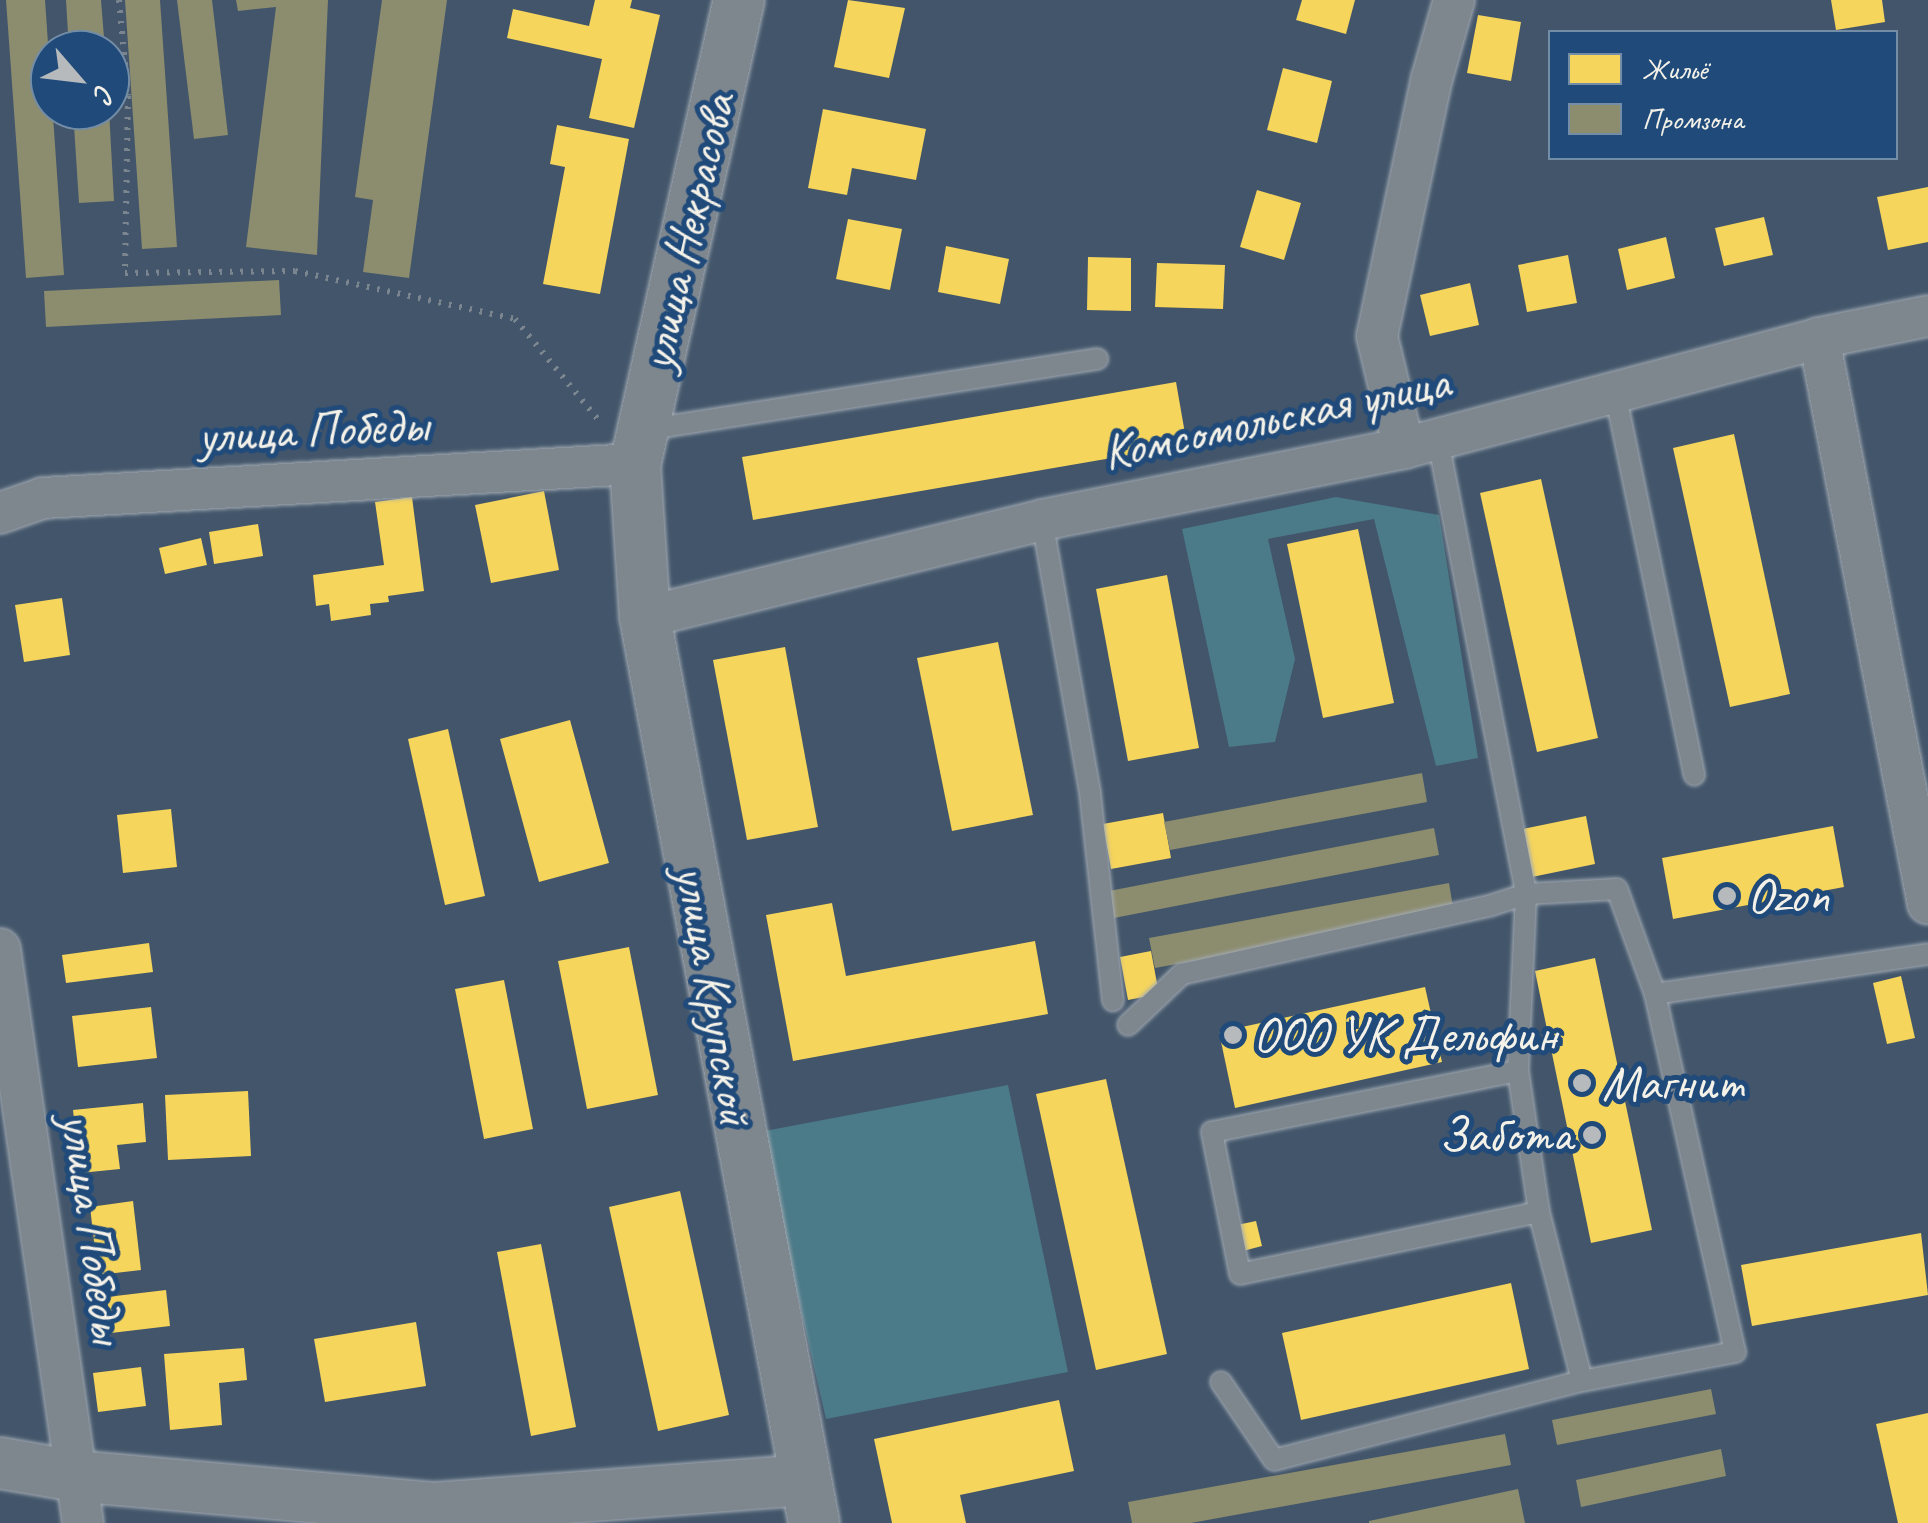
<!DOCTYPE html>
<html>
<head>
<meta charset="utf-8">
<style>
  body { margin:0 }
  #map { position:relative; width:1928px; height:1523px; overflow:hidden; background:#42556a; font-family:Caveat,sans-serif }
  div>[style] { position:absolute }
  .green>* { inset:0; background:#4b7a88 }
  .homes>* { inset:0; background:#f6d55c }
  .industry>* { inset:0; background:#8c8c6e }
  .path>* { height:6px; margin-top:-3px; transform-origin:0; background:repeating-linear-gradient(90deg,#7a858f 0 2.5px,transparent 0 10.5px) }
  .roads { filter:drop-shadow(0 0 2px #a2aab2) drop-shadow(0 0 2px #a2aab2) }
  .service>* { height:20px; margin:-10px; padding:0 10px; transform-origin:10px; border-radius:10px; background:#7e868e }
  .minor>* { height:40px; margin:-20px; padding:0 20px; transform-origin:20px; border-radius:20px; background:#7e868e }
  .tertiary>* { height:50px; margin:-25px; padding:0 25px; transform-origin:25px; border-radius:25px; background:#7e868e }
  .dots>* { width:28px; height:28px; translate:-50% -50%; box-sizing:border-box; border:5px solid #1f4a7a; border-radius:50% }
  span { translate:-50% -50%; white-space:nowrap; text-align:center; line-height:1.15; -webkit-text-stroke:10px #1f4a7a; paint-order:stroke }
  .street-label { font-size:50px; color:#f4f1e8 }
  .poi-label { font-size:50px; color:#f4f1e8 }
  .left { translate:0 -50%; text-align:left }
  .right { translate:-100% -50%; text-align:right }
  .legend { position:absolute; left:1548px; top:30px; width:350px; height:130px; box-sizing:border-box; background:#1f4a7a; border:2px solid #748da6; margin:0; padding:12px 18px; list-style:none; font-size:30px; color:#f4f1e8 }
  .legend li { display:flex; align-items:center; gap:20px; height:50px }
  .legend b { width:50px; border:2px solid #748da6 }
  .north { position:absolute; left:30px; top:30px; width:100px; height:100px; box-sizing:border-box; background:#1f4a7a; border:2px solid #748da6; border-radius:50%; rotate:118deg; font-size:28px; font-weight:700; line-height:40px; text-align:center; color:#f4f1e8 }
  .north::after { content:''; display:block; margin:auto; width:35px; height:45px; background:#b6babc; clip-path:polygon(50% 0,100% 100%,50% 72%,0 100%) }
</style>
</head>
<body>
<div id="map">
  <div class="green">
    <div style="clip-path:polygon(1336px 497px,1439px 515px,1478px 758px,1436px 766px,1374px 519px,1268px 539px,1295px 659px,1275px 742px,1229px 747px,1182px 529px)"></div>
    <div style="clip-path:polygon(1008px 1085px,1068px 1372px,826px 1419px,760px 1132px)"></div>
  </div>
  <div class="homes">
    <div style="clip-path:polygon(595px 0,632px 0,630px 8px,660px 15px,634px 128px,589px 118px,602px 59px,507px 38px,513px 9px,589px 26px)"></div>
    <div style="clip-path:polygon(848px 0,905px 8px,889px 78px,834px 67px)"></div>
    <div style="clip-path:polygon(1302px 0,1355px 0,1346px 34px,1296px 20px)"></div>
    <div style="clip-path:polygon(1831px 0,1882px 0,1885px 22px,1836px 30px)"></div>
    <div style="clip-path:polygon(1478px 15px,1521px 22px,1511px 81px,1467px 73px)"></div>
    <div style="clip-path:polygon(1283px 68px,1332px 81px,1317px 143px,1267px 130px)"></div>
    <div style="clip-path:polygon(823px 109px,926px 129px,916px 180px,852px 168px,847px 195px,808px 188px)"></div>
    <div style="clip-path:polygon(557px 125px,629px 139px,600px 294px,543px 284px,565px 167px,550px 164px)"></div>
    <div style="clip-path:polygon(1928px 187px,1928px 242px,1888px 250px,1877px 197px)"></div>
    <div style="clip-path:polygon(1257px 190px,1301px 203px,1284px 260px,1240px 247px)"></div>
    <div style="clip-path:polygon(1764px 217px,1773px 255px,1724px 266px,1715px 228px)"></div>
    <div style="clip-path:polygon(848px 219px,902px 229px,890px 290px,836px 279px)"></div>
    <div style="clip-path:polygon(1666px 237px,1675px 278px,1627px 290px,1618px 249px)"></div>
    <div style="clip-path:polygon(946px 246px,1009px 259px,1000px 304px,938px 292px)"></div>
    <div style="clip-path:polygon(1568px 255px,1577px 303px,1527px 312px,1518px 265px)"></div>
    <div style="clip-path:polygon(1088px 257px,1131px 258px,1131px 311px,1087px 310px)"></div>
    <div style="clip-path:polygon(1157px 263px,1225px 265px,1223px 309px,1155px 307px)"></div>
    <div style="clip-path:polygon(1470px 283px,1479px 325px,1430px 336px,1420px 295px)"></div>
    <div style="clip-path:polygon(1176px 382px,1187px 445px,753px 520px,742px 457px)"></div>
    <div style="clip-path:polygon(1734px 434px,1790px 694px,1730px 707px,1673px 448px)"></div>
    <div style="clip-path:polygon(1541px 479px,1598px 738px,1537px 752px,1480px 493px)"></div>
    <div style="clip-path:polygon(544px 491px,559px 570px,491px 583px,475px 505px)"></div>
    <div style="clip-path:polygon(412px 497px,424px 591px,388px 596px,389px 602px,370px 604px,371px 615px,331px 621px,329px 604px,316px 606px,313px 575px,384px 565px,375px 502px)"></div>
    <div style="clip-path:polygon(258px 524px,263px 556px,214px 564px,209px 532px)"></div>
    <div style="clip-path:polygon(1358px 529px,1394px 703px,1323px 718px,1287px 544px)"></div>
    <div style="clip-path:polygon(201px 538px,207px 565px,165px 574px,159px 548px)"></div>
    <div style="clip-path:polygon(1167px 575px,1199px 748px,1128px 761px,1096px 589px)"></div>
    <div style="clip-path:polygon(62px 598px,70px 655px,24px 662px,15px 605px)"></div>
    <div style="clip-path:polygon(998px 642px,1033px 815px,952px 831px,917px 658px)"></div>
    <div style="clip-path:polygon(785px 647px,818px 827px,747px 840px,713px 660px)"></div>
    <div style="clip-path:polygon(570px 720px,609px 863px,539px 882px,500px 739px)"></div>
    <div style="clip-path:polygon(448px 729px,485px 896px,445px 905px,408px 739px)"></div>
    <div style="clip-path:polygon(171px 809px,177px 867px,123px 873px,117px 815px)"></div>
    <div style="clip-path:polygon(1163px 813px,1171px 858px,1111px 869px,1103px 824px)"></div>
    <div style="clip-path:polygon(1586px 816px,1595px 864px,1532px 877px,1523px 829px)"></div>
    <div style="clip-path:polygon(1833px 826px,1844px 887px,1673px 919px,1662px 858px)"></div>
    <div style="clip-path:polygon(832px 903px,846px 976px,1035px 941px,1048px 1014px,793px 1061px,766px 915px)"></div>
    <div style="clip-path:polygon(149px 943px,153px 972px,66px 983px,62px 955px)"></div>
    <div style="clip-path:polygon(629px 947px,658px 1095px,587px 1109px,558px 961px)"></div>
    <div style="clip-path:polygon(1151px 951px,1159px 994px,1128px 1000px,1120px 957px)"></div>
    <div style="clip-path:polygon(1595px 958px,1652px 1230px,1591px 1243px,1535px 971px)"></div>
    <div style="clip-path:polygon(1901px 976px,1915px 1038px,1887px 1044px,1873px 983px)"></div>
    <div style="clip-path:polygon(504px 980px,533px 1129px,484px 1139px,455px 989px)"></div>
    <div style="clip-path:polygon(1425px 987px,1442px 1062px,1235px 1108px,1219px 1032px)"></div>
    <div style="clip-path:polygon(151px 1007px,157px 1058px,78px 1067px,72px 1016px)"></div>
    <div style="clip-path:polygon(1106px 1079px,1167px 1354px,1096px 1370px,1036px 1094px)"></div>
    <div style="clip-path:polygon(248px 1091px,251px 1156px,168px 1160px,165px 1095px)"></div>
    <div style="clip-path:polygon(143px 1103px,146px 1142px,117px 1145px,120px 1169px,80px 1173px,73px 1110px)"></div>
    <div style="clip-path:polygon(680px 1191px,729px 1415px,658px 1431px,609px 1207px)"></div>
    <div style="clip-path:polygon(133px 1201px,141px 1270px,98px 1275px,90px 1207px)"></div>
    <div style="clip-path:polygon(1256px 1221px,1262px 1246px,1243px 1251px,1237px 1225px)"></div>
    <div style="clip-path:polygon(1921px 1233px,1928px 1295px,1752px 1326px,1741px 1265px)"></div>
    <div style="clip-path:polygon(541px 1244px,576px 1427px,531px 1436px,497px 1252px)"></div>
    <div style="clip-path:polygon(1511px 1283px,1529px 1369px,1301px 1420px,1282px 1333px)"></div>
    <div style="clip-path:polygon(166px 1290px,170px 1326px,111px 1333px,107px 1297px)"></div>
    <div style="clip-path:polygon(416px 1322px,426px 1386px,325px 1402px,314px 1339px)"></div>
    <div style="clip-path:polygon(244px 1348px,247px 1380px,219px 1383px,222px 1425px,170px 1430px,164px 1354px)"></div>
    <div style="clip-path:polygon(141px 1367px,146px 1406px,98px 1412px,93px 1373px)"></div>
    <div style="clip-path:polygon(1059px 1400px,1074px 1471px,960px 1495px,966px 1523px,892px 1523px,874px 1439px)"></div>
    <div style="clip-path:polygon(1928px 1413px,1928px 1523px,1898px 1523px,1876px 1424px)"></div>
  </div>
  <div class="industry">
    <div style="clip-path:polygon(6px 0,45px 0,64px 275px,26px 278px)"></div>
    <div style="clip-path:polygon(66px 0,101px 0,105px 50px,69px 50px)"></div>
    <div style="clip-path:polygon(125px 0,160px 0,177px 247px,142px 249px)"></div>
    <div style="clip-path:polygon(177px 0,212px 0,228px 135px,194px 139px)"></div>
    <div style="clip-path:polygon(236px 0,328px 0,317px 255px,246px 247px,276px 7px,238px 11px)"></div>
    <div style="clip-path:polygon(382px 0,447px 0,409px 278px,363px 272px,373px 200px,355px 197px)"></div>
    <div style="clip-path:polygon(73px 110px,109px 110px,114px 201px,79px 203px)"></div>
    <div style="clip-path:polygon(279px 280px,281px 315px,46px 327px,44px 291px)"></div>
    <div style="clip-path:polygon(1422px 773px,1427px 802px,1170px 850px,1164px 822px)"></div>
    <div style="clip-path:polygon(1434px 828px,1439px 855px,1114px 918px,1109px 891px)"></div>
    <div style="clip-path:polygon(1449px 883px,1454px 913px,1155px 968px,1149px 938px)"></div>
    <div style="clip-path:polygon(1711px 1389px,1716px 1414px,1557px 1445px,1552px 1420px)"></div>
    <div style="clip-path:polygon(1505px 1434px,1511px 1465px,1191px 1523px,1132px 1523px,1128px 1502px)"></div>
    <div style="clip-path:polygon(1721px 1449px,1726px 1476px,1581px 1507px,1576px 1480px)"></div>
    <div style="clip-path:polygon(1518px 1489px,1525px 1523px,1369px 1523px,1369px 1521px)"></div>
  </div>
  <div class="path">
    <div style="left:119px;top:0;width:96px;rotate:84.6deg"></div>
    <div style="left:128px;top:96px;width:177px;rotate:91deg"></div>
    <div style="left:125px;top:273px;width:170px;rotate:-0.7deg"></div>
    <div style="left:295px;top:271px;width:225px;rotate:12.3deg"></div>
    <div style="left:515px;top:319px;width:136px;rotate:50.4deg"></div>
  </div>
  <div class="roads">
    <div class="service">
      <div style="left:1615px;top:392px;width:391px;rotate:78.3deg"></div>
      <div style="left:644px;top:430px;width:459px;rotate:-8.9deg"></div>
      <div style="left:1438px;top:440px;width:462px;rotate:79deg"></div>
      <div style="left:1526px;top:894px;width:177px;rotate:92.6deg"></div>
      <div style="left:1518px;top:1071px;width:143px;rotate:81.5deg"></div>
      <div style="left:1539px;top:1212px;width:305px;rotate:168.3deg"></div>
      <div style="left:1240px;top:1274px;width:145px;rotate:-101.2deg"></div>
      <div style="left:1212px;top:1132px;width:312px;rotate:-11.3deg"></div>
      <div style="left:1042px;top:520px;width:277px;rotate:80deg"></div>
      <div style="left:1090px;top:793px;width:209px;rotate:83.7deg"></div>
      <div style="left:1128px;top:1025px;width:74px;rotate:-43.4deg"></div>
      <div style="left:1182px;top:974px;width:314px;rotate:-12.5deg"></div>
      <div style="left:1489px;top:906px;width:39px;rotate:-18deg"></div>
      <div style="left:1526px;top:894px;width:91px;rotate:-3.1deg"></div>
      <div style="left:1617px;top:889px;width:112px;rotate:70.1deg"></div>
      <div style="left:1655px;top:994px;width:276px;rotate:-8.3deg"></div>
      <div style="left:1539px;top:1212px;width:174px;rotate:75.7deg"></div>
      <div style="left:1582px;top:1381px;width:156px;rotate:-10.7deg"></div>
      <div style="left:1735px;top:1352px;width:367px;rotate:-102.6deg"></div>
      <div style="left:1221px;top:1382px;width:94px;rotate:55.8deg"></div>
      <div style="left:1274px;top:1460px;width:318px;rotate:-14.4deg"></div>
    </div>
    <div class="minor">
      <div style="left:1819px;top:338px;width:576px;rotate:79.1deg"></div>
      <div style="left:1404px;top:448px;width:115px;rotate:-103.6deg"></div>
      <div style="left:1377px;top:336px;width:264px;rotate:-78deg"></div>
      <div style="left:1432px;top:78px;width:81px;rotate:-74.2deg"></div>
      <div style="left:0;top:513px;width:46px;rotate:-19.2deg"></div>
      <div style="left:43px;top:498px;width:593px;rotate:-3.29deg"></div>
      <div style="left:645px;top:617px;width:409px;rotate:-13.7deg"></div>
      <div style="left:1042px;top:520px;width:369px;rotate:-11.2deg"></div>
      <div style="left:1404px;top:448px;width:429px;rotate:-14.8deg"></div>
      <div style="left:1819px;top:338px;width:111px;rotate:-11.4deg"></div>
      <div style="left:0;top:949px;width:580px;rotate:81.77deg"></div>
    </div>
    <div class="tertiary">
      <div style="left:739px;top:0;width:476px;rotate:102.6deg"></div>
      <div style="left:635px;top:464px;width:153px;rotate:86.3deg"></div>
      <div style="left:645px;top:617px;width:922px;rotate:79.43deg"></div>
      <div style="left:0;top:1463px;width:76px;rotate:9.8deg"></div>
      <div style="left:75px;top:1476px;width:360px;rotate:5.1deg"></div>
      <div style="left:434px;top:1508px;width:371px;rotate:-4.3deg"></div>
    </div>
  </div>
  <div class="dots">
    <div style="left:1727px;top:896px;background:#b6babc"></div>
    <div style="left:1233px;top:1035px;background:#b6babc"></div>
    <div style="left:1582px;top:1083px;background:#b6babc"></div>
    <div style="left:1592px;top:1135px;background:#b6babc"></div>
  </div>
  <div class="street-label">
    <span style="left:687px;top:232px;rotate:-77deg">улица Некрасова</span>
    <span style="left:1276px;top:417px;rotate:-12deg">Комсомольская улица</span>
    <span style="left:313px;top:430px;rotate:-3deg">улица Победы</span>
    <span style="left:714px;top:995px;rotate:80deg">улица Крупской</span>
    <span style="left:93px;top:1228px;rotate:82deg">улица Победы</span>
  </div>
  <div class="poi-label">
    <span class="left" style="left:1747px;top:896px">Ozon</span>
    <span class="left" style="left:1253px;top:1035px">ООО УК Дельфин</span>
    <span class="left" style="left:1602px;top:1083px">Магнит</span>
    <span class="right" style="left:1572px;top:1135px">Забота</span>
  </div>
  <ul class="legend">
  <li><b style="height:28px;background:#f6d55c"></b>Жильё</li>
  <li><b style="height:28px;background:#8c8c6e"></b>Промзона</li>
  </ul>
  <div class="north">С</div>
</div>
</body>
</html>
